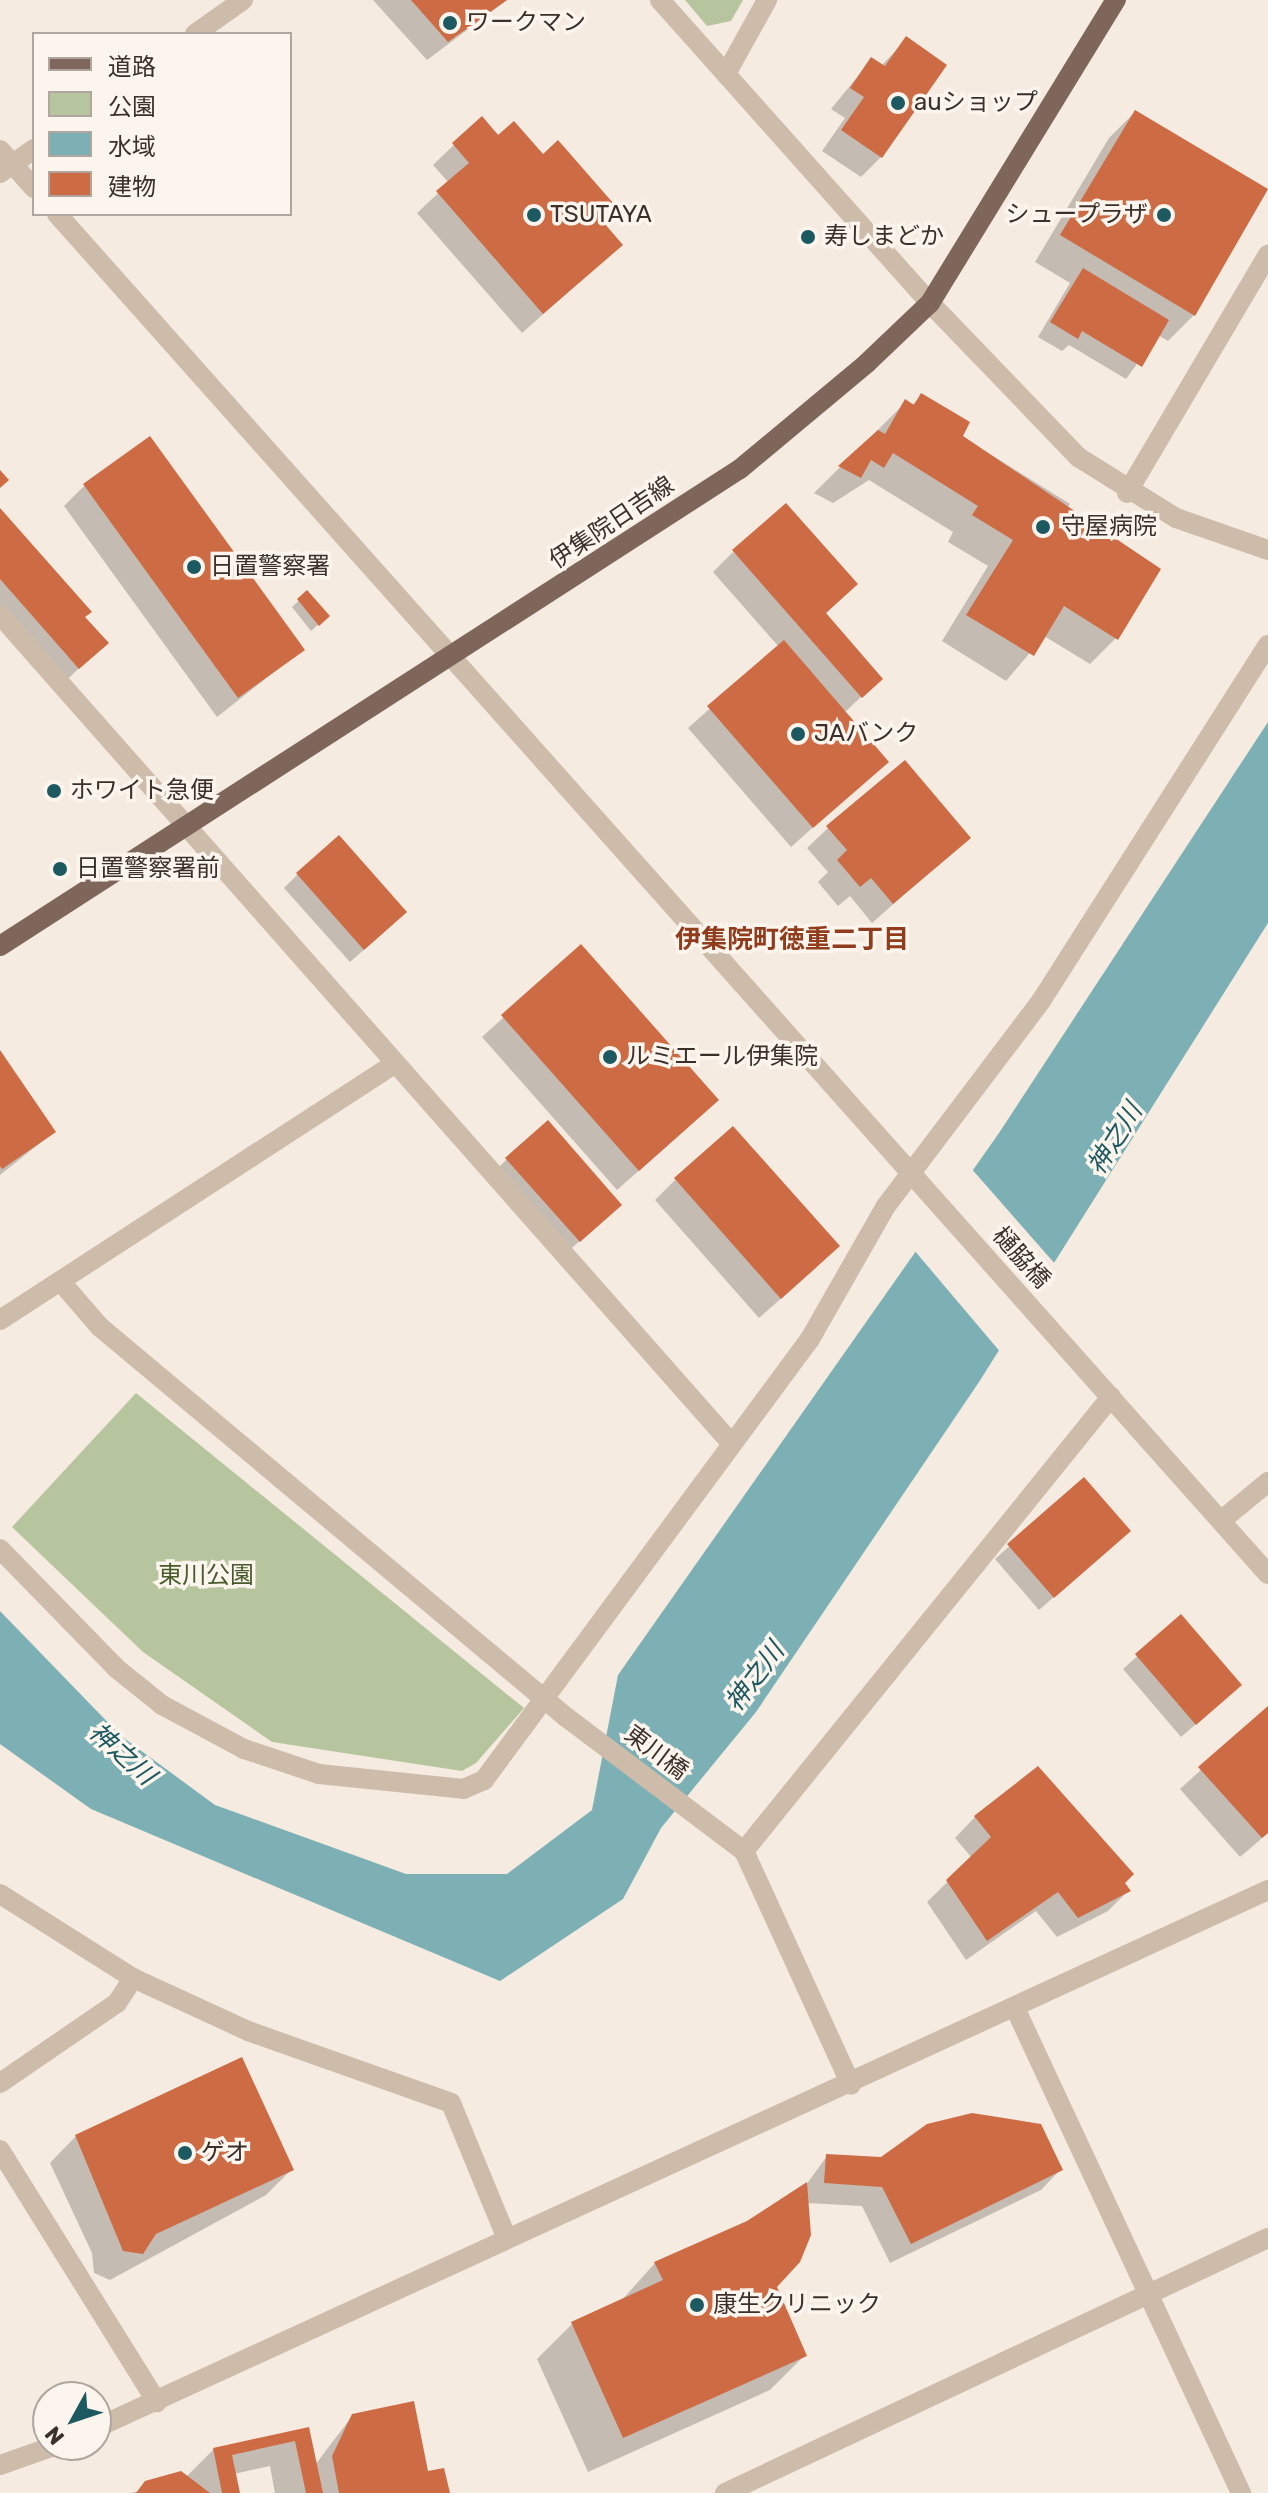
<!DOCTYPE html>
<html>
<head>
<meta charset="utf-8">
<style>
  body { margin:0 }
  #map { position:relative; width:1268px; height:2493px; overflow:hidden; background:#f5ebe0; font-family:Rubik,"Noto Sans JP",sans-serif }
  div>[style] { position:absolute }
  .green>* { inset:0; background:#b7c59e }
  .water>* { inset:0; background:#7cb0b4 }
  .pier>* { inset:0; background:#f5ebe0 }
  .shadow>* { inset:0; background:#0003 }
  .building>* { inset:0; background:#cd6b45 }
  .minor>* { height:20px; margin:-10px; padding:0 10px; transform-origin:10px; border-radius:10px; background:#cebcaa }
  .tertiary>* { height:20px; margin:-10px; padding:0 10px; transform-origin:10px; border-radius:10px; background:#cebcaa }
  .primary>* { height:20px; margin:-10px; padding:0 10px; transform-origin:10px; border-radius:10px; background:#7e675a }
  .dots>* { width:22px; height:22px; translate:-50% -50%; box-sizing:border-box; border:4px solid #fbf5ed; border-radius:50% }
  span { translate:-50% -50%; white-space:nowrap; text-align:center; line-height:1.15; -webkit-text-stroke:7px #fbf5ed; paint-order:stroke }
  .poi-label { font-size:24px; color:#3b302a }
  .left { translate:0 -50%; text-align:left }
  .right { translate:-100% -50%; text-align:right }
  .street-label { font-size:24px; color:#3b302a }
  .park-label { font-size:24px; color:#485b2c }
  .neighbourhood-label { font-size:26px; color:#903d1d; font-weight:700 }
  .water-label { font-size:26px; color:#1c5960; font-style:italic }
  .legend { position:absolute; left:32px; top:32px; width:260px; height:184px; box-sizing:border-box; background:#fbf5ed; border:2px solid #aea69f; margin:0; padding:10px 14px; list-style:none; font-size:24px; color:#3b302a }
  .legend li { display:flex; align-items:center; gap:16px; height:40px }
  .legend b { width:40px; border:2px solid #aea69f }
  .north { position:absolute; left:32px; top:2381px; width:80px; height:80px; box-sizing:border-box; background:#fbf5ed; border:2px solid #aea69f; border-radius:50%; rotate:230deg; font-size:22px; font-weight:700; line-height:32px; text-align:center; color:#3b302a }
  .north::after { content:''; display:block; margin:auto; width:28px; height:36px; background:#1c5960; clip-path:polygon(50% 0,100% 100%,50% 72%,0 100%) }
</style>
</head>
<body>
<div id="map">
  <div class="green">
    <div style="clip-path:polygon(685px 0,743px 0,731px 21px,707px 26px)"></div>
    <div style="clip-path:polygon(136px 1393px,524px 1708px,476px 1763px,462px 1771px,272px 1742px,143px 1652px,12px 1527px)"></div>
  </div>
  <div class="water">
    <div style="clip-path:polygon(1268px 722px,1268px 923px,979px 1382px,756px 1712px,661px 1828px,623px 1899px,500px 1981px,91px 1809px,0 1744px,0 1611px,121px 1736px,215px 1805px,406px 1874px,507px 1874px,592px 1810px,618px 1675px,999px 1133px)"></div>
  </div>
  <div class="pier">
    <div style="clip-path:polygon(970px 1167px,1056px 1265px,1002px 1354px,914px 1250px)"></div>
  </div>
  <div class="shadow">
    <div style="clip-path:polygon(373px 0,507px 0,427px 60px)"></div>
    <div style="clip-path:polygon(907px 39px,881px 157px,861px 177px,822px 151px,845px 118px,831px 109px,871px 60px,881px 66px)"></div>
    <div style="clip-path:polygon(1135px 112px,1267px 191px,1194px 315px,1168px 341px,1158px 335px,1126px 379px,1069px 345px,1062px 351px,1038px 337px,1070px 283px,1035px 262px,1109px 138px)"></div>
    <div style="clip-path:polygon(481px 119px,621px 245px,522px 333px,417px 213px,449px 183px,433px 165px)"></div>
    <div style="clip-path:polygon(922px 395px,961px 436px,1070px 504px,1065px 512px,1116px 638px,1090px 664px,1044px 636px,1006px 681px,942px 641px,988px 566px,948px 542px,953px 532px,869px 480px,833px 503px,814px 493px,906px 402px,911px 406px)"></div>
    <div style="clip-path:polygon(84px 486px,302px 650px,217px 717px,64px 506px)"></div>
    <div style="clip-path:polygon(0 511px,106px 643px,58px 688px,0 622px)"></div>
    <div style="clip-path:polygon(733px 552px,824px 614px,880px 679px,844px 713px,886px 762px,791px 847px,688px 728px,779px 647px,713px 572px)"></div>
    <div style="clip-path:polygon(307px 593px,321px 622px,311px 631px,292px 607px)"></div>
    <div style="clip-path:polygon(828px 828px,969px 837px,872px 923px,850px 896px,838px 906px,818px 882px,828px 872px,807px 848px)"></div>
    <div style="clip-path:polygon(298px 874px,391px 926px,350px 962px,284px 888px)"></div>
    <div style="clip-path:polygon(581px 947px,696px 1120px,617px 1190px,482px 1037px)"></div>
    <div style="clip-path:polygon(0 1054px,54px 1132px,0 1175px)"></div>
    <div style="clip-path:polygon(507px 1159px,606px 1218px,565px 1254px,493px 1173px)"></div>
    <div style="clip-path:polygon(675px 1180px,817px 1267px,759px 1318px,655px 1200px)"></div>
    <div style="clip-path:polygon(1084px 1480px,1114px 1544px,1039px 1610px,995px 1559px)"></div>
    <div style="clip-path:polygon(1181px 1617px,1226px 1698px,1181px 1737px,1123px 1669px)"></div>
    <div style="clip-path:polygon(1268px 1709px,1268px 1833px,1240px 1857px,1180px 1789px)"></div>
    <div style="clip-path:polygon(975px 1817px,1122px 1883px,1128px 1891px,1108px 1911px,1057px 1937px,1036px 1911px,966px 1960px,927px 1902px,972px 1858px,955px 1838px)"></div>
    <div style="clip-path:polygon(76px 2136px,292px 2169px,266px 2195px,110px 2280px,94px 2273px,92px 2253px,50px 2163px)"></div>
    <div style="clip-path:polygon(827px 2156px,1061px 2169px,1041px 2190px,890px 2263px,862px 2206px,807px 2203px,774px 2287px,805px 2355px,770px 2390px,588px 2472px,537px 2359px,572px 2324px,621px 2301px,655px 2263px,748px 2222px,806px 2185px)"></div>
    <div style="clip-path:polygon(353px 2415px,448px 2493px,275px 2493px,270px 2466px,234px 2474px,238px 2493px,131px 2493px,186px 2477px,214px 2449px,308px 2430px,315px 2465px)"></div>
  </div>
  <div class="building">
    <div style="clip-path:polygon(411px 0,507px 0,448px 42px)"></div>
    <div style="clip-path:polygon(906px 36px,947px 65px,882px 158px,841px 130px,864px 97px,850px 88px,871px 57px,885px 66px)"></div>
    <div style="clip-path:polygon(1135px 110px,1268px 189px,1195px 316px,1060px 235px)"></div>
    <div style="clip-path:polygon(482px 116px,498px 135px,514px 121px,543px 154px,558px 140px,613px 203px,598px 216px,623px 245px,543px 314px,436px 191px,469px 163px,452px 143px)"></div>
    <div style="clip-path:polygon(1083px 268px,1169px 320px,1142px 367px,1082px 331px,1078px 339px,1050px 322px)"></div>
    <div style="clip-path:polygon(921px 393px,970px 422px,963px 436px,1161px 569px,1118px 640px,1064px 606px,1034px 656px,966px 615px,1013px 540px,972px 515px,978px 506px,893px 453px,884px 468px,871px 460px,861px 478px,838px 466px,878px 430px,885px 434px,905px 399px,914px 405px)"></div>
    <div style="clip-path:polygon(150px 436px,305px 650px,238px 698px,83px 484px)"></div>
    <div style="clip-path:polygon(0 470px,9px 480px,0 488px)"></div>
    <div style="clip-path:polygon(786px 503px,858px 584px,826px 613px,883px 679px,862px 698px,732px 550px)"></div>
    <div style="clip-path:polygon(0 508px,92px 612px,85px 617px,109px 643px,79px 669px,0 579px)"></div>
    <div style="clip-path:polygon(307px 590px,330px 616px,319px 626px,297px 599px)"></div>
    <div style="clip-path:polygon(784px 640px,889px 762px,813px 828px,707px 706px)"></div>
    <div style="clip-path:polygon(905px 760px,971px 838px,893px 904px,871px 878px,860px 887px,837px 860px,847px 850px,826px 826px)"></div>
    <div style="clip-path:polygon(339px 835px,407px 912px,364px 950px,296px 873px)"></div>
    <div style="clip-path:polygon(581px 944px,719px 1100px,639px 1171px,501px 1015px)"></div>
    <div style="clip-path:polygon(0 1050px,56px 1132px,2px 1169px,0 1166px)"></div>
    <div style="clip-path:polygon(548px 1120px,622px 1205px,580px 1242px,505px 1158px)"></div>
    <div style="clip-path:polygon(733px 1126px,840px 1246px,781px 1299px,674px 1178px)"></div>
    <div style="clip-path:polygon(1084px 1477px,1131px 1531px,1054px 1598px,1007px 1544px)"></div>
    <div style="clip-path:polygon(1181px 1614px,1242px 1685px,1196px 1725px,1135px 1654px)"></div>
    <div style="clip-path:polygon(1268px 1706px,1268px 1833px,1262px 1838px,1198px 1767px)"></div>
    <div style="clip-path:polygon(1038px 1766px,1134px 1874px,1125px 1883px,1131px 1891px,1078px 1918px,1058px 1892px,987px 1941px,946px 1880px,991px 1837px,974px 1816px)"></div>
    <div style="clip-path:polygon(242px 2057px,294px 2170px,156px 2234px,143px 2254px,123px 2251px,75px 2135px)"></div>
    <div style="clip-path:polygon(972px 2113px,1041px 2124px,1063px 2170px,911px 2244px,882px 2187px,824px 2183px,826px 2154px,881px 2157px,927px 2124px)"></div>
    <div style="clip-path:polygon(807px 2182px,811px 2235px,800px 2262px,777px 2287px,807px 2356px,623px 2438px,571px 2322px,663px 2280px,654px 2262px,747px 2221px)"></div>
    <div style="clip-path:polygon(414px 2401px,428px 2471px,444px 2468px,450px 2493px,339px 2493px,332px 2456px,352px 2414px)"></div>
    <div style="clip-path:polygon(309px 2427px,323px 2493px,306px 2493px,295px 2441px,232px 2455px,240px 2493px,222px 2493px,213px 2448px)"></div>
    <div style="clip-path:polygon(181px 2471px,210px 2493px,136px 2493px,145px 2481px)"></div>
  </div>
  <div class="minor">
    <div style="left:660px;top:0;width:406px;rotate:48.3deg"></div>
    <div style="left:195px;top:34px;width:59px;rotate:-35.3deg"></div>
    <div style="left:726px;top:74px;width:85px;rotate:-61deg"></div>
    <div style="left:0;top:173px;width:42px;rotate:-35.2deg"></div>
    <div style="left:1127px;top:493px;width:277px;rotate:-59.4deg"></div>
    <div style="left:0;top:615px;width:1103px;rotate:48.56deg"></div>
    <div style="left:61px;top:1282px;width:60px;rotate:49.1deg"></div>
    <div style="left:100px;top:1327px;width:608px;rotate:39.93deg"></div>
    <div style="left:566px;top:1717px;width:223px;rotate:37deg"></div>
    <div style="left:744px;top:1851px;width:257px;rotate:65.4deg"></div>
    <div style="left:0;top:1320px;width:468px;rotate:-33deg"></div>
    <div style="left:1222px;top:1520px;width:60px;rotate:-39.6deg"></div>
    <div style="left:0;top:1549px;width:166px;rotate:45.7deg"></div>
    <div style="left:116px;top:1668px;width:59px;rotate:38.8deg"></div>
    <div style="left:162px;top:1705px;width:93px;rotate:28.2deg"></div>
    <div style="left:244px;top:1749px;width:79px;rotate:18.4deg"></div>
    <div style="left:319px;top:1774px;width:145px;rotate:5.9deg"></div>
    <div style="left:463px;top:1789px;width:23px;rotate:-23deg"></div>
    <div style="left:484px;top:1780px;width:548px;rotate:-53.53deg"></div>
    <div style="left:810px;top:1339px;width:153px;rotate:-60.3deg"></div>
    <div style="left:886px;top:1206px;width:257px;rotate:-52.9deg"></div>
    <div style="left:1041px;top:1001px;width:422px;rotate:-57.5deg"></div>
    <div style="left:744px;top:1851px;width:584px;rotate:-51.05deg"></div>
    <div style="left:0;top:1894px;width:157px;rotate:32.3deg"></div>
    <div style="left:133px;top:1978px;width:127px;rotate:24.7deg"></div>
    <div style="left:248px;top:2031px;width:215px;rotate:19.5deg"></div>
    <div style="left:451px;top:2103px;width:147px;rotate:67.6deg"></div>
    <div style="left:1016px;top:2010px;width:533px;rotate:65.02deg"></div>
    <div style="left:0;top:2083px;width:142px;rotate:-34.4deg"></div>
    <div style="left:117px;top:2003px;width:30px;rotate:-57deg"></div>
    <div style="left:0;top:2150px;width:297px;rotate:58.1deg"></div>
    <div style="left:725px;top:2493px;width:600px;rotate:-25.16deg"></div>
  </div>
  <div class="tertiary">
    <div style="left:0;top:150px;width:51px;rotate:48.2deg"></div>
    <div style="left:57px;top:214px;width:1821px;rotate:48.32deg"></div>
    <div style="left:930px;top:303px;width:214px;rotate:46.1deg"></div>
    <div style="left:1078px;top:457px;width:115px;rotate:31.9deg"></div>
    <div style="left:1176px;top:518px;width:97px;rotate:19.2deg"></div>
    <div style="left:96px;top:2428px;width:1290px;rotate:-24.66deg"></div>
    <div style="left:0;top:2465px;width:60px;rotate:-19.3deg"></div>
  </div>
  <div class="primary">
    <div style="left:0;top:946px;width:880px;rotate:-32.81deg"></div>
    <div style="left:740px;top:469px;width:165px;rotate:-39.8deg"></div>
    <div style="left:867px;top:363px;width:87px;rotate:-43.6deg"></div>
    <div style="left:930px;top:303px;width:356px;rotate:-58.5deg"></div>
  </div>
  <div class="dots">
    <div style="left:450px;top:23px;background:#1c5960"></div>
    <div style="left:898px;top:103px;background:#1c5960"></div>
    <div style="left:534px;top:215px;background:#1c5960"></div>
    <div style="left:1164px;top:215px;background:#1c5960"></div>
    <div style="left:808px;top:237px;background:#1c5960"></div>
    <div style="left:1043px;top:527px;background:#1c5960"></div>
    <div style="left:194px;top:567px;background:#1c5960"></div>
    <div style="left:798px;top:734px;background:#1c5960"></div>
    <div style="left:54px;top:791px;background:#1c5960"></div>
    <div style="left:60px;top:869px;background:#1c5960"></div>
    <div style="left:610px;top:1057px;background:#1c5960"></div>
    <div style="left:185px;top:2153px;background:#1c5960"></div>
    <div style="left:697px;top:2305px;background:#1c5960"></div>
  </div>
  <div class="poi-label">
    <span class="left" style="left:466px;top:23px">ワークマン</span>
    <span class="left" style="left:914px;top:103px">auショップ</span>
    <span class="left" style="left:550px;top:215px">TSUTAYA</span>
    <span class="right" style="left:1148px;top:215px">シュープラザ</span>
    <span class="left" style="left:824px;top:237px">寿しまどか</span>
    <span class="left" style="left:1061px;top:527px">守屋病院</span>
    <span class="left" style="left:210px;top:567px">日置警察署</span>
    <span class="left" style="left:814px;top:734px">JAバンク</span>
    <span class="left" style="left:70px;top:791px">ホワイト急便</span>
    <span class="left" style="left:76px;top:869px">日置警察署前</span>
    <span class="left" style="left:626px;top:1057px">ルミエール伊集院</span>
    <span class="left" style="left:201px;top:2153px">ゲオ</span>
    <span class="left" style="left:713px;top:2305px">康⽣クリニック</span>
  </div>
  <div class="street-label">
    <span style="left:612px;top:523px;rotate:-34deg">伊集院日吉線</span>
    <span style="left:1021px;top:1258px;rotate:48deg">樋脇橋</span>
    <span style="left:656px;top:1753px;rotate:37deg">東川橋</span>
  </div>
  <div class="park-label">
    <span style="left:206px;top:1576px">東川公園</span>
  </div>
  <div class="neighbourhood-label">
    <span style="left:792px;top:940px">伊集院町徳重二丁目</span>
  </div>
  <div class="water-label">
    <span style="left:1115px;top:1139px;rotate:-58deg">神之川</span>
    <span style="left:755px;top:1677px;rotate:-53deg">神之川</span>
    <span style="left:122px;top:1754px;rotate:42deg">神之川</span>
  </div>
  <ul class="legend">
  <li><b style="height:10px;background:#7e675a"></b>道路</li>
  <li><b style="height:22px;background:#b7c59e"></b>公園</li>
  <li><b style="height:22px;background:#7cb0b4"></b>水域</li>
  <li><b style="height:22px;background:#cd6b45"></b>建物</li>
  </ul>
  <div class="north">N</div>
</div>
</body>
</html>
